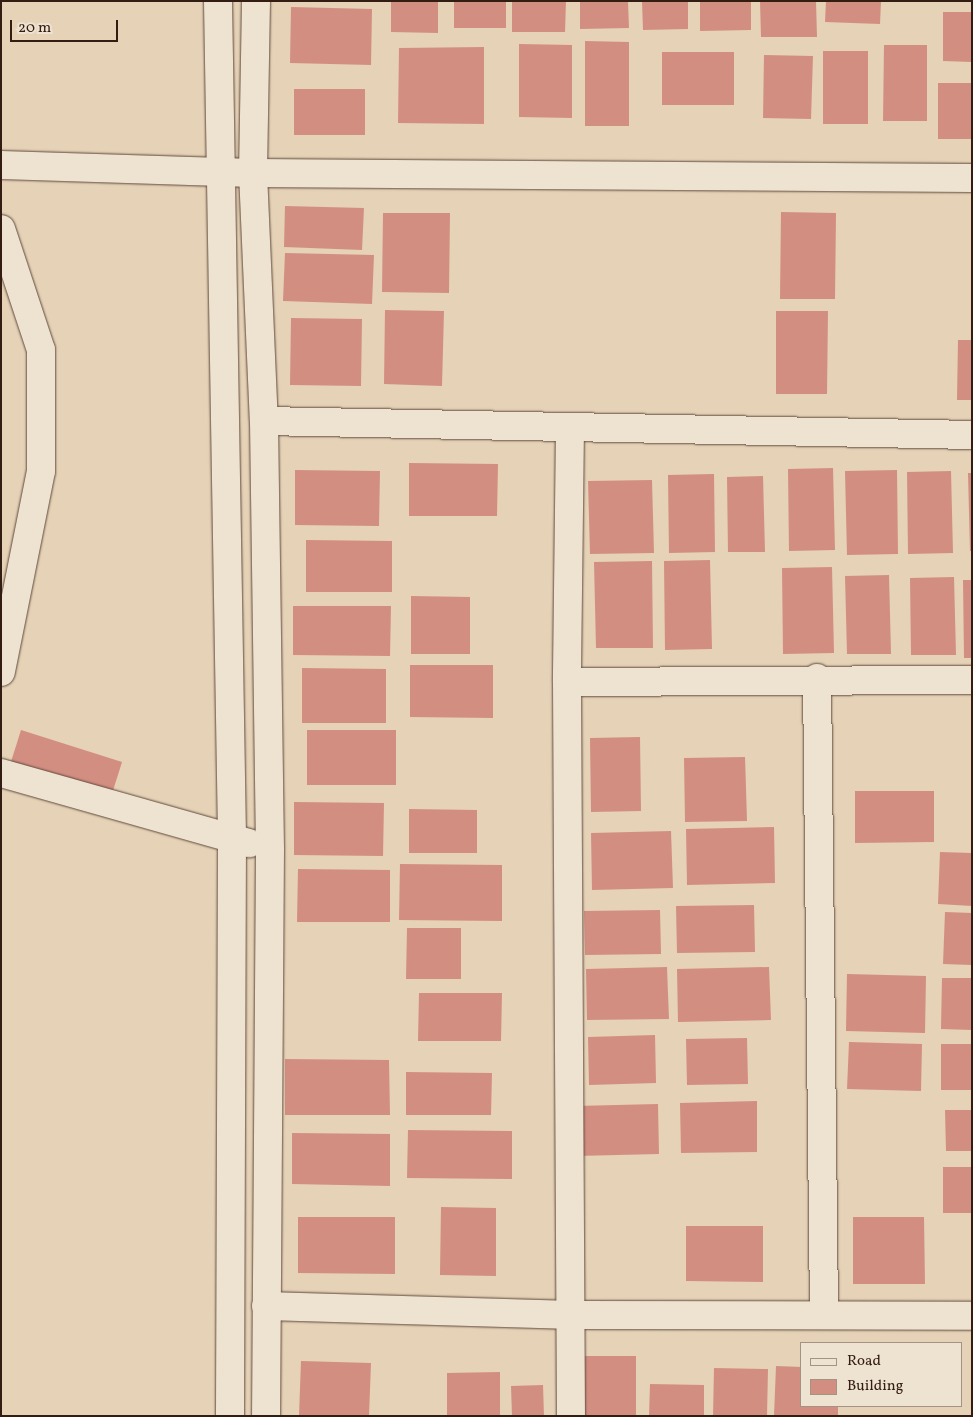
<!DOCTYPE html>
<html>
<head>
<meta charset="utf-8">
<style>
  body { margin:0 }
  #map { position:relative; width:973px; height:1417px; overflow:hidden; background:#e5d2b7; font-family:Vollkorn,serif }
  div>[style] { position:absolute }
  .building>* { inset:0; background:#d38e82 }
  .roads { filter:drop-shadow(0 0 1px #604a3b) drop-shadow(0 0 1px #604a3b) }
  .minor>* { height:28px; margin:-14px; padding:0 14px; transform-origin:14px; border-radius:14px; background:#eee2d0 }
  span { translate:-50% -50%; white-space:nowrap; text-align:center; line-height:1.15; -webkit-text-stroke:4.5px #eee2d0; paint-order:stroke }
  .frame { position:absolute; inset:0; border:2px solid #331c12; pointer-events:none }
  .legend { position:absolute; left:800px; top:1342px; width:162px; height:65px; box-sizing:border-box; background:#eee2d0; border:1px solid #a39384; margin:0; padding:6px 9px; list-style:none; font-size:15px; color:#331c12 }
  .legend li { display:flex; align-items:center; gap:10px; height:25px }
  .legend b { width:25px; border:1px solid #a39384 }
  .scale { position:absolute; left:10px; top:20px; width:108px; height:22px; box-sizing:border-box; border:2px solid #331c12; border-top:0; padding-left:6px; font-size:15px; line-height:18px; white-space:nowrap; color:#331c12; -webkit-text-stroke:4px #eee2d0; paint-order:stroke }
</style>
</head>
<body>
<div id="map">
  <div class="building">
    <div style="clip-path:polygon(391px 1px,438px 1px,438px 33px,391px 32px)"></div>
    <div style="clip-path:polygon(454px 1px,506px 1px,506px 28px,454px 28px)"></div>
    <div style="clip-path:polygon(512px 1px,566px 1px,565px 32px,512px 32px)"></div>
    <div style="clip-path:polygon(580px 1px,628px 1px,629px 28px,580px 29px)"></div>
    <div style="clip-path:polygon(642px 1px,688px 1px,688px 29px,643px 30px)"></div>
    <div style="clip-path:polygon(700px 1px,751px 1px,751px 30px,700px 31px)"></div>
    <div style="clip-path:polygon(760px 1px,816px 1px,817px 37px,761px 37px)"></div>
    <div style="clip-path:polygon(826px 1px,881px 1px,880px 24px,825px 22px)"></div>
    <div style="clip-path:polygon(291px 7px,372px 9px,371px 65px,290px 63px)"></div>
    <div style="clip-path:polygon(943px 12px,972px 12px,972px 62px,943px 61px)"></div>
    <div style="clip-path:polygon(585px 41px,629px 42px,629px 126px,585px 126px)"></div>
    <div style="clip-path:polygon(519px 44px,572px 45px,572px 118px,519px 117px)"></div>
    <div style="clip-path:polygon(884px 45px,927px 45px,927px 121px,883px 121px)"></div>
    <div style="clip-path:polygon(484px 47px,484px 124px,398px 123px,399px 48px)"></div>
    <div style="clip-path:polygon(823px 51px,868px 51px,868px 124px,823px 124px)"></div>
    <div style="clip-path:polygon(662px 52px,734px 52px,734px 105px,662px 105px)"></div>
    <div style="clip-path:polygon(764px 55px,813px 56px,811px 119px,763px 118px)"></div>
    <div style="clip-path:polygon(938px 83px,972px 83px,972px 139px,938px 139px)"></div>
    <div style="clip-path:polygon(294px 89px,365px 89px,365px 135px,294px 135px)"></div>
    <div style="clip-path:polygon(285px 206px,364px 208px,362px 250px,284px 247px)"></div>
    <div style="clip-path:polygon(781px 212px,836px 213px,835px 299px,780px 299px)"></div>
    <div style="clip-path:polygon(383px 213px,450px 213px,449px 293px,382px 292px)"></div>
    <div style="clip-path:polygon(285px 253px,374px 255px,372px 304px,283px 301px)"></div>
    <div style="clip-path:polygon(385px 310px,444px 311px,442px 386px,384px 384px)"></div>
    <div style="clip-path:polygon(776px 311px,828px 311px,827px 394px,776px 394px)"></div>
    <div style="clip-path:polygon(291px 318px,362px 319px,361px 386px,290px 385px)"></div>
    <div style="clip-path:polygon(958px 340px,972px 340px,972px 400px,957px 400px)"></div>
    <div style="clip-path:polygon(409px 463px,498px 464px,497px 516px,409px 516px)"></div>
    <div style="clip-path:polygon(833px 468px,835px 550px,789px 551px,788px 469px)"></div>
    <div style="clip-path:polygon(295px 470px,380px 471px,379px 526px,295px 525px)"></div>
    <div style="clip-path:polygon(897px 470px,898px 554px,847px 555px,845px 471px)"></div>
    <div style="clip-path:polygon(951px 471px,953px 553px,908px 554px,907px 472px)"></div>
    <div style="clip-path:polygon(968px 473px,972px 473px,972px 551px,970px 551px)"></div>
    <div style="clip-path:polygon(714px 474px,715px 552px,669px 553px,668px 475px)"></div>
    <div style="clip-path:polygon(763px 476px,765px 552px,728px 552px,727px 477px)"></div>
    <div style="clip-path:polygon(652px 480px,654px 553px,590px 554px,588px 481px)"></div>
    <div style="clip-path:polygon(306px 540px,392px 541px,392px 592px,306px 592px)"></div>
    <div style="clip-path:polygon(710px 560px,712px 649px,665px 650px,664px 561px)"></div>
    <div style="clip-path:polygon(652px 561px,653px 648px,596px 648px,594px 562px)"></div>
    <div style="clip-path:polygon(832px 567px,834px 653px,783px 654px,782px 568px)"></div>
    <div style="clip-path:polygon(889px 575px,891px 654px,847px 654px,845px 576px)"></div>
    <div style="clip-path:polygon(954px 577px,956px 655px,911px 655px,910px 578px)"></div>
    <div style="clip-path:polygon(963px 580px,972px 580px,972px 658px,964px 658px)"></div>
    <div style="clip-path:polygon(411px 596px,470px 597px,470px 654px,411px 654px)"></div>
    <div style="clip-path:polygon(293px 606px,391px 606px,390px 656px,293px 655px)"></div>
    <div style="clip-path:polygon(410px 665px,493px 665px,493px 718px,410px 717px)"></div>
    <div style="clip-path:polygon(302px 668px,386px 669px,386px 723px,302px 723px)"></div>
    <div style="clip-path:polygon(21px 730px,122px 762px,111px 797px,10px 765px)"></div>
    <div style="clip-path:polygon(307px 730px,396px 730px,396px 785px,307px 785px)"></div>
    <div style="clip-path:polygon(640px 737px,641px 811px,591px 812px,590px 738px)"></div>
    <div style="clip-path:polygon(745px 757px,747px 821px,685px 822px,684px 758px)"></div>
    <div style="clip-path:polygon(855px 791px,934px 791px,934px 842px,855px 843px)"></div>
    <div style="clip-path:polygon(294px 802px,384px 803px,383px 856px,294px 855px)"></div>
    <div style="clip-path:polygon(409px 809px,477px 810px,477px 853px,409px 853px)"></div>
    <div style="clip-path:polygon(774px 827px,775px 883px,687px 885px,686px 829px)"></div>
    <div style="clip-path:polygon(671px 831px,673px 888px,592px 890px,591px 833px)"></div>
    <div style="clip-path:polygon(940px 852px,972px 853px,972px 906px,938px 904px)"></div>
    <div style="clip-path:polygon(400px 864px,502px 865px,502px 921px,399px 920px)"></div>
    <div style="clip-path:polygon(298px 869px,390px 870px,390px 922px,297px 922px)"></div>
    <div style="clip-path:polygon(754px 905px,755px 952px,677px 953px,676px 906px)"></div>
    <div style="clip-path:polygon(660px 910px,661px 954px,585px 955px,584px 911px)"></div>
    <div style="clip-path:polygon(945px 912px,972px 913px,972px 965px,943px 964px)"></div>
    <div style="clip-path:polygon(407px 928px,461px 928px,461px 979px,406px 979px)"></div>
    <div style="clip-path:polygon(667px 967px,669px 1019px,587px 1020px,586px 969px)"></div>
    <div style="clip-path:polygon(769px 967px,771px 1020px,678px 1022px,677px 969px)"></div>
    <div style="clip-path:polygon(847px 974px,926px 976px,925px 1033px,846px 1031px)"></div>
    <div style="clip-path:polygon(942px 978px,972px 978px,972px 1030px,941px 1029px)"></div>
    <div style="clip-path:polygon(419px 993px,502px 993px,501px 1041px,418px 1041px)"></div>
    <div style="clip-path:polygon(655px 1035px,656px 1083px,589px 1085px,588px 1037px)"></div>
    <div style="clip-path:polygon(747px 1038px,748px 1084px,687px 1085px,686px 1039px)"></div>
    <div style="clip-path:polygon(849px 1042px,922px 1044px,921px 1091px,847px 1089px)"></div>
    <div style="clip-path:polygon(941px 1044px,972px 1044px,972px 1090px,941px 1090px)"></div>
    <div style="clip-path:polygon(285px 1059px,389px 1060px,390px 1115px,285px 1115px)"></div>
    <div style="clip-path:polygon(406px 1072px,492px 1073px,491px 1115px,406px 1115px)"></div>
    <div style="clip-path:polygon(757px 1101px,757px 1152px,681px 1153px,680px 1103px)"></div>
    <div style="clip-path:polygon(658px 1104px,659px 1154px,576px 1156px,575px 1106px)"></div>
    <div style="clip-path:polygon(945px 1110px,972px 1110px,972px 1151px,946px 1151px)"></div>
    <div style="clip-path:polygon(408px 1130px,512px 1131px,512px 1179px,407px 1178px)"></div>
    <div style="clip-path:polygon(292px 1133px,390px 1134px,390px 1186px,292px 1184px)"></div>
    <div style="clip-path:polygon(943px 1167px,972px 1167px,972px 1213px,943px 1213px)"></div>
    <div style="clip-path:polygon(441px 1207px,496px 1208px,496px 1276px,440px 1275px)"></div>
    <div style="clip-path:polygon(298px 1217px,395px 1217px,395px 1274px,298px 1273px)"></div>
    <div style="clip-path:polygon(853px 1217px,924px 1217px,925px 1284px,853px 1284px)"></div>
    <div style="clip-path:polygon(686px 1226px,763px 1226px,763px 1282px,686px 1281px)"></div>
    <div style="clip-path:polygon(584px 1356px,636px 1356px,636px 1416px,584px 1416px)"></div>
    <div style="clip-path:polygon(301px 1361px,371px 1363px,369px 1416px,299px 1416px)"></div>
    <div style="clip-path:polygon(776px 1366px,802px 1367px,802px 1406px,838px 1406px,838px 1416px,774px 1416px)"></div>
    <div style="clip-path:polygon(714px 1368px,768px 1369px,767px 1416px,713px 1416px)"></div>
    <div style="clip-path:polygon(500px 1372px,500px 1416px,447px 1416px,447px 1373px)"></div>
    <div style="clip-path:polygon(650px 1384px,704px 1385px,704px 1416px,649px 1416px)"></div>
    <div style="clip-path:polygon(543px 1385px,544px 1416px,512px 1416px,511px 1386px)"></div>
  </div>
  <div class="roads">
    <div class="minor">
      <div style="left:218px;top:1px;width:838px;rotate:89.04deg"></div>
      <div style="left:232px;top:839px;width:577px;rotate:90.2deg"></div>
      <div style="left:256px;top:1px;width:172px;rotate:91deg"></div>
      <div style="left:253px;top:173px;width:248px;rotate:87.5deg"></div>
      <div style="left:264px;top:421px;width:428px;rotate:89.2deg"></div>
      <div style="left:270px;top:849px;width:567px;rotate:90.4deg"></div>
      <div style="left:1px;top:165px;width:252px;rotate:1.8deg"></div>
      <div style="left:253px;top:173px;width:719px;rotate:0.4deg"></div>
      <div style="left:1px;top:229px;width:127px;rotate:71.7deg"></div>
      <div style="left:41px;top:350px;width:121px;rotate:90deg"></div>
      <div style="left:41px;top:471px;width:205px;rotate:101.3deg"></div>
      <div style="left:264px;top:421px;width:708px;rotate:1.13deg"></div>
      <div style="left:570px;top:427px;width:255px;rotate:90.7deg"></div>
      <div style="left:567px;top:682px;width:734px;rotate:89.69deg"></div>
      <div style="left:817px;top:678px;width:637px;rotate:89.37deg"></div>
      <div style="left:567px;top:682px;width:405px;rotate:-0.3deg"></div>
      <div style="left:1px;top:773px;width:258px;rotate:15.8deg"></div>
      <div style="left:266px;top:1306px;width:307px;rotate:1.7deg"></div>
      <div style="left:573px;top:1315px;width:399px;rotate:0.1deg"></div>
    </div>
  </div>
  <div class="frame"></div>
  <ul class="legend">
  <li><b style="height:6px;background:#eee2d0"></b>Road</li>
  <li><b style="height:14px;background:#d38e82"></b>Building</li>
  </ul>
  <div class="scale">20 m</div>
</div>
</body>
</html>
